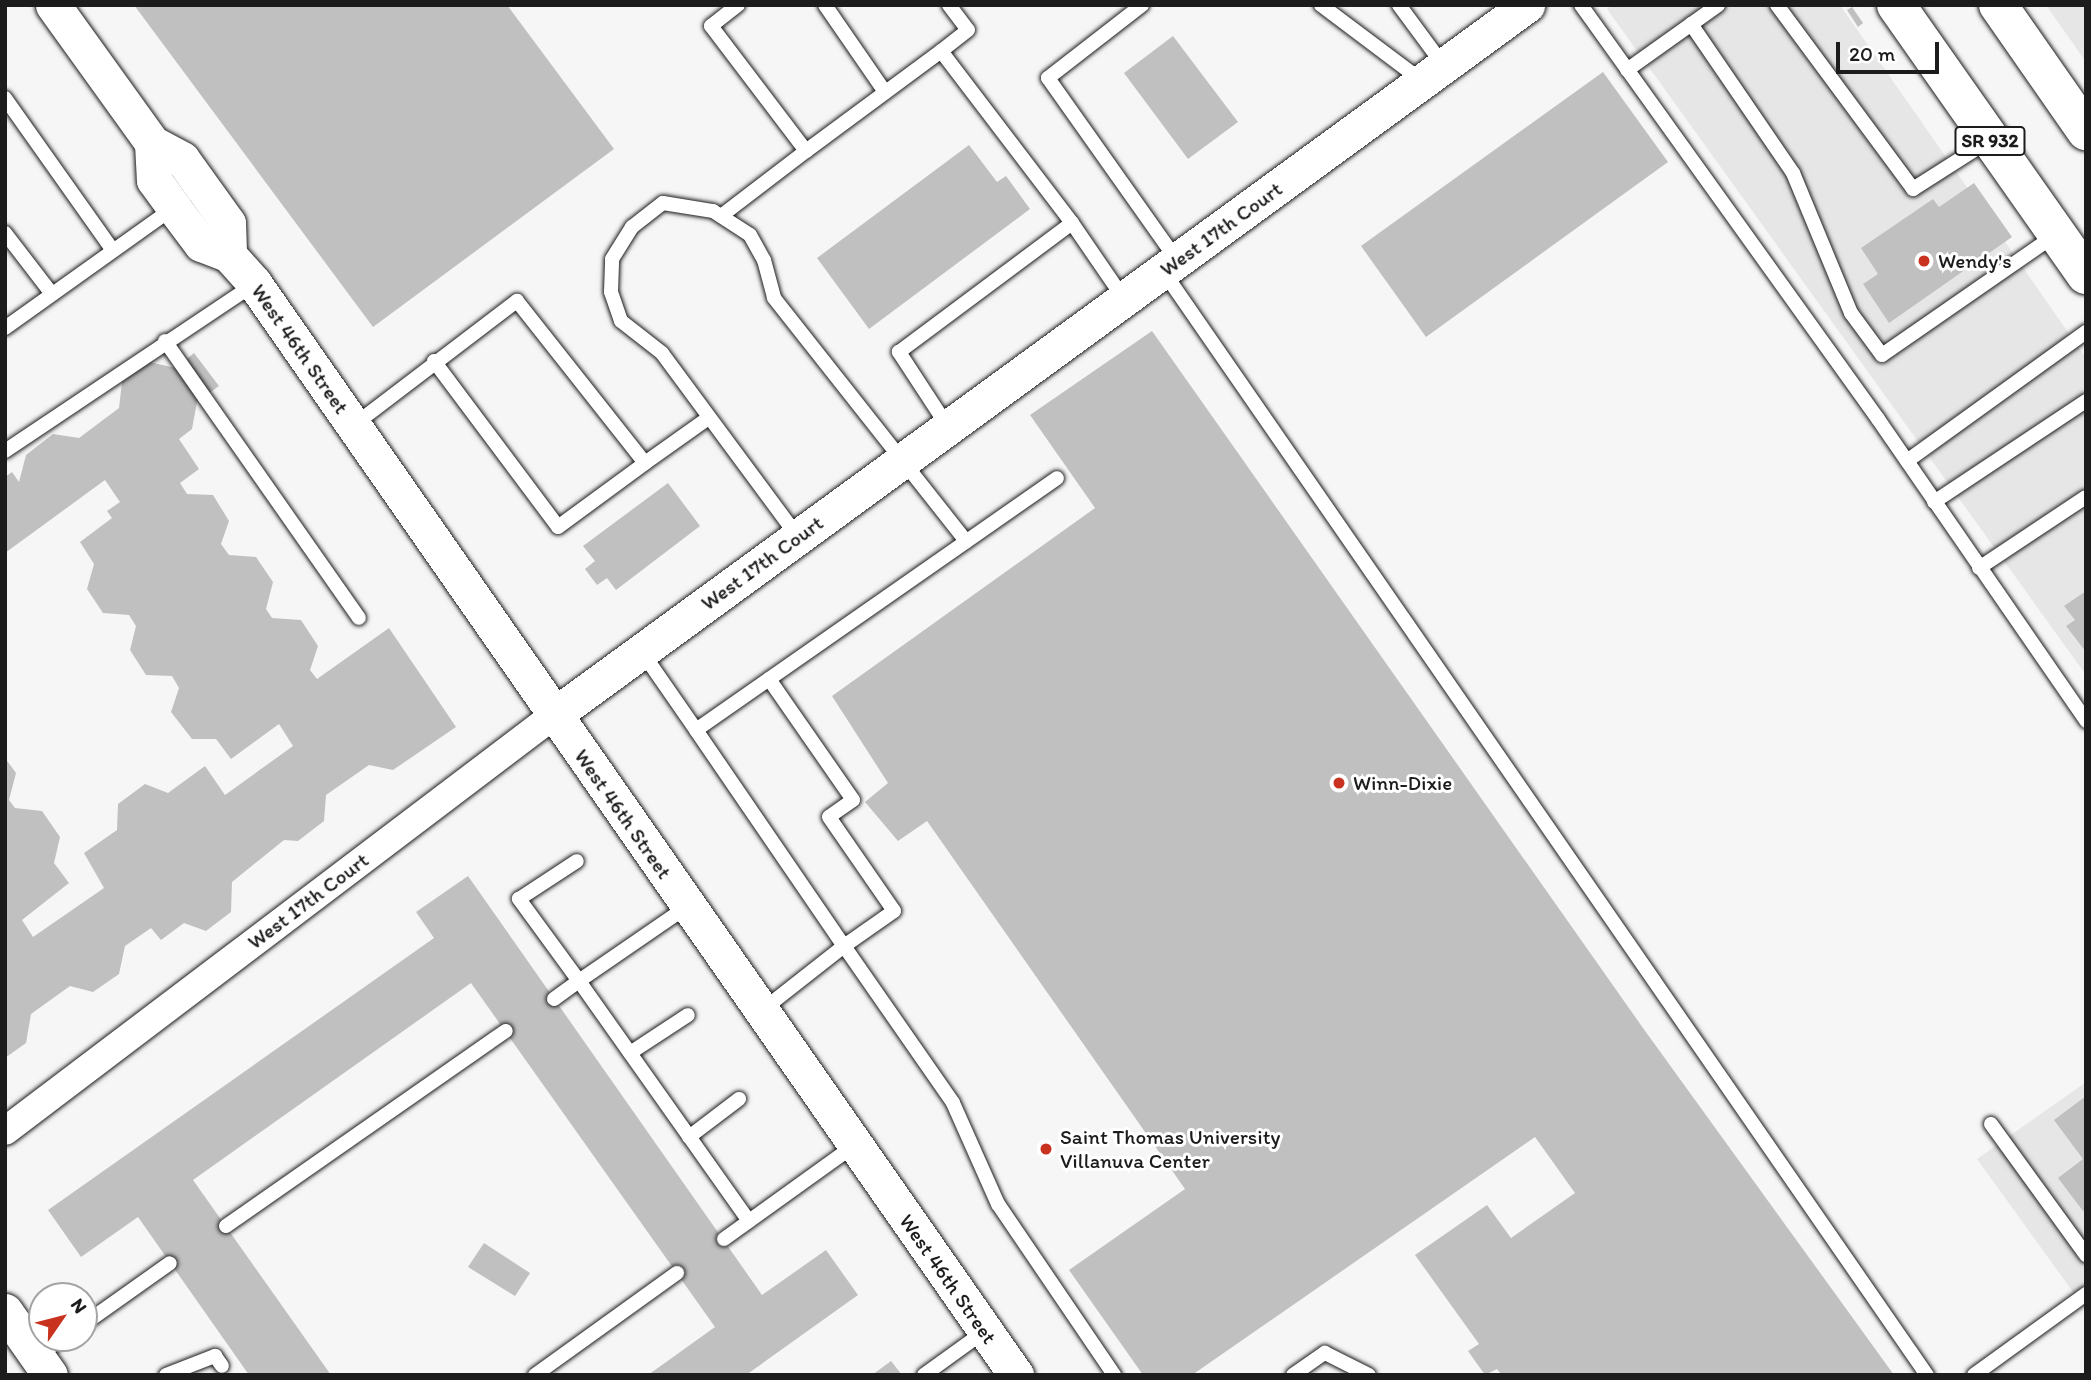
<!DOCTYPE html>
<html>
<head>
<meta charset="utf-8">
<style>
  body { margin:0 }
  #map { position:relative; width:2091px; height:1380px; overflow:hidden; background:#f6f6f6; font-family:Itim,sans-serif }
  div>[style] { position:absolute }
  .built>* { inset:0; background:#e6e6e6 }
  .building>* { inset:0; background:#c0c0c0 }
  .roads { filter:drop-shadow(0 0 2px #1c1c1c) drop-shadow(0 0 2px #1c1c1c) }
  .service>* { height:14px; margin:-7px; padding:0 7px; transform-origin:7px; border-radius:7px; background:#fff }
  .minor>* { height:28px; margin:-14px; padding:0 14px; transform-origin:14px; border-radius:14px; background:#fff }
  .tertiary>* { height:35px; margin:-17.5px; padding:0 17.5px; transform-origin:17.5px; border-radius:17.5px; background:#fff }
  .primary>* { height:38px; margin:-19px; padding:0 19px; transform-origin:19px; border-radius:19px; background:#fff }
  .dots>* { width:19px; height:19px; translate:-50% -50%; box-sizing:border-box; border:4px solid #fff; border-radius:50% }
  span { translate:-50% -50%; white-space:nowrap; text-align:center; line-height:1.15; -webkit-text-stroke:6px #fff; paint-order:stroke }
  .shield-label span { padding:2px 5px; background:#fff; border:2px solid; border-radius:5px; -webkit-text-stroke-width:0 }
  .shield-label { font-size:19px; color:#1c1c1c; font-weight:700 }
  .street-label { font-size:21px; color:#1c1c1c }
  .poi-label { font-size:21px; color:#1c1c1c }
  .left { translate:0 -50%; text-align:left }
  .frame { position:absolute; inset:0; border:7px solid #1c1c1c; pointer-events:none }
  .north { position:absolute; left:28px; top:1282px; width:70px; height:70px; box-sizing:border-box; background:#fff; border:2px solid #a4a4a4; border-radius:50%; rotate:55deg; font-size:19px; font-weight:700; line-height:28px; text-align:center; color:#1c1c1c }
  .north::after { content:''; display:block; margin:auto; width:24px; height:32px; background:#c8321e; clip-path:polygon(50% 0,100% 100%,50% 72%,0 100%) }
  .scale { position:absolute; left:1836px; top:42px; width:103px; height:32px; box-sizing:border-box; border:4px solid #1c1c1c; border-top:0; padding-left:9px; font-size:21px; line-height:24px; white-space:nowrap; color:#1c1c1c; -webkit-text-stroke:5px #fff; paint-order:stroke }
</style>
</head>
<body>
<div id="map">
  <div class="built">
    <div style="clip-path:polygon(1612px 5px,1840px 5px,2086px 358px,2086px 675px,1607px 9px)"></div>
    <div style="clip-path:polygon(2046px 5px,2086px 5px,2086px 62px)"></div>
    <div style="clip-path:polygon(2086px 1082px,2086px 1310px,1977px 1159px)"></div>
  </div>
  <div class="building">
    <div style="clip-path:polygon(134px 5px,507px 5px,614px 149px,373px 327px)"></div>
    <div style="clip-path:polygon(1852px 7px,1863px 23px,1858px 27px,1847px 10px)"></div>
    <div style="clip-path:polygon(1173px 36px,1238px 122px,1188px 159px,1124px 73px)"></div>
    <div style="clip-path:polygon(1603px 72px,1668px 162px,1426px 337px,1361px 246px)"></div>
    <div style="clip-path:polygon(969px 145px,997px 182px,1006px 176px,1030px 209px,869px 329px,817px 258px)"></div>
    <div style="clip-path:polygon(1974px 183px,2012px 237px,1889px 323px,1863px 284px,1878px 274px,1861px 248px,1933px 199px,1939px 207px)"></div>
    <div style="clip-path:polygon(1152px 331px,1643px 1028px,1894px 1375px,1502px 1375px,1497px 1369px,1485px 1375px,1468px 1351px,1479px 1344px,1415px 1255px,1487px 1205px,1511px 1238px,1575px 1193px,1535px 1137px,1192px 1375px,1143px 1375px,1069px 1270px,1185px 1189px,927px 821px,898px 841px,865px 802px,888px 783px,832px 696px,1095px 508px,1030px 415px)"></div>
    <div style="clip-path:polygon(194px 353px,219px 386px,197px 402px,192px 429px,179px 439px,199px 469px,180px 483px,187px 494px,213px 495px,229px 521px,221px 544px,229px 555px,256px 557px,273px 582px,266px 609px,272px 618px,301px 620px,318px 646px,310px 670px,317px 679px,389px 628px,456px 727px,393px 770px,369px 765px,326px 795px,324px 821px,298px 841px,284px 840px,232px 882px,231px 912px,206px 931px,184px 923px,161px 940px,151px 928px,125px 946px,119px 974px,93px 992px,70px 986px,31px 1014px,26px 1043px,5px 1058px,5px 758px,16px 773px,9px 800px,15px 808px,42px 811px,60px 837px,54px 863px,69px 883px,22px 920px,33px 937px,104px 888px,84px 853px,117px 830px,118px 804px,145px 784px,168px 793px,205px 766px,225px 795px,293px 746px,279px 724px,231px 759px,216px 739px,192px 739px,171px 712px,179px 688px,172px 676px,146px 675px,130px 650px,136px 626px,129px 615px,103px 613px,87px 589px,94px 564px,80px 542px,112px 518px,107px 511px,120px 502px,105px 480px,5px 553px,5px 477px,12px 472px,19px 482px,26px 455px,53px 434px,79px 438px,119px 408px,122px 382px,149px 362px,176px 368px)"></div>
    <div style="clip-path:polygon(668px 483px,700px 526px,616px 590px,607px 578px,597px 585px,585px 569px,595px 561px,583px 546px)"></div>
    <div style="clip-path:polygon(2086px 591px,2086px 652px,2066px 626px,2075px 620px,2064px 606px)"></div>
    <div style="clip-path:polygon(468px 876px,762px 1295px,826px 1250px,858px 1295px,746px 1375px,648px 1375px,715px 1327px,471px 983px,193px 1180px,331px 1375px,249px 1375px,138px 1217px,81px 1257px,48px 1210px,434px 938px,416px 912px)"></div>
    <div style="clip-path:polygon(2086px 1096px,2086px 1209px,2083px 1211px,2058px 1178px,2083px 1159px,2054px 1120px)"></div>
    <div style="clip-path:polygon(484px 1243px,530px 1273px,515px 1296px,468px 1267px)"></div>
    <div style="clip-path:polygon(891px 1361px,902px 1375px,872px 1375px)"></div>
  </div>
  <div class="roads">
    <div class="service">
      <div style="left:825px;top:5px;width:106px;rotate:55.4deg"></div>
      <div style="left:949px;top:5px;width:31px;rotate:53deg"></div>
      <div style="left:968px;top:30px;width:34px;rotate:142deg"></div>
      <div style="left:941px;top:51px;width:216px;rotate:52.7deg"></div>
      <div style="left:1142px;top:5px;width:119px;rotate:142.2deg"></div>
      <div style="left:1048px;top:78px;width:222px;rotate:54.7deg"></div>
      <div style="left:1321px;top:5px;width:125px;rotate:36.9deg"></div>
      <div style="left:1399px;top:5px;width:76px;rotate:53.6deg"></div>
      <div style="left:1581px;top:5px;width:510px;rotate:54.34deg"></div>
      <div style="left:1878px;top:419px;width:367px;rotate:55.4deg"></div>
      <div style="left:1777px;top:5px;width:229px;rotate:53.5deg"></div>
      <div style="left:1913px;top:189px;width:91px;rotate:-32.5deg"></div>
      <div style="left:1691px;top:24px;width:181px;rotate:55.6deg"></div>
      <div style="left:1793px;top:173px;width:152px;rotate:67.5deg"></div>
      <div style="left:1851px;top:313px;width:52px;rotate:53.6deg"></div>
      <div style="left:1882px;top:355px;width:213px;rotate:-34.7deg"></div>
      <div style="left:1627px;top:70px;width:112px;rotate:-35.5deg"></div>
      <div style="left:5px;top:98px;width:185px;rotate:54.7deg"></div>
      <div style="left:806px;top:151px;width:168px;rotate:-36.5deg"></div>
      <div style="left:721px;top:216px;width:107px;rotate:-37.4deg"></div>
      <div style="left:806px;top:151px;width:157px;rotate:-127.2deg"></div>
      <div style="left:711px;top:26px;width:34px;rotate:-38deg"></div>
      <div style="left:5px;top:233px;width:77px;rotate:52.4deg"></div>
      <div style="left:1163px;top:271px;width:1343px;rotate:55.32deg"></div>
      <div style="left:5px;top:328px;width:206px;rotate:-35.5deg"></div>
      <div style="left:165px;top:341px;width:338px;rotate:55deg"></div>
      <div style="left:434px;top:361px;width:207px;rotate:53.2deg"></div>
      <div style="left:558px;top:527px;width:108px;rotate:-36.3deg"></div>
      <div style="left:354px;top:425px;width:205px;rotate:-37.3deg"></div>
      <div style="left:517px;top:301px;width:206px;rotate:51.7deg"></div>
      <div style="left:645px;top:463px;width:76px;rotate:-35.4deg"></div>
      <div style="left:948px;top:427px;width:90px;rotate:-123.2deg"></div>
      <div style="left:899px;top:352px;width:216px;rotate:-36.7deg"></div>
      <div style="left:1072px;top:223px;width:92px;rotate:55.6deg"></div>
      <div style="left:5px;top:451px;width:300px;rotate:-33.8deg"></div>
      <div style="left:1907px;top:461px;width:221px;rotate:-35.8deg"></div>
      <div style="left:1934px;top:502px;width:182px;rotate:-33.6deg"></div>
      <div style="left:798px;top:537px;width:229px;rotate:-126.5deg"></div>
      <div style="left:662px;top:353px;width:52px;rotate:-142deg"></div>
      <div style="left:621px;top:321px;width:31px;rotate:-109deg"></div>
      <div style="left:611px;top:292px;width:33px;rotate:-88deg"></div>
      <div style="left:612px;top:259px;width:38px;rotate:-58deg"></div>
      <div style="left:632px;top:227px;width:39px;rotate:-38deg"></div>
      <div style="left:663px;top:203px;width:51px;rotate:9.1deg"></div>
      <div style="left:713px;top:211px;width:44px;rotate:33deg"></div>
      <div style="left:750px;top:235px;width:29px;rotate:61deg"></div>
      <div style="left:764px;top:260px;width:39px;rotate:75deg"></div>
      <div style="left:774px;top:298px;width:310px;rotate:51.7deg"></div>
      <div style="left:1979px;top:568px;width:128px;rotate:-33.6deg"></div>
      <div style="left:642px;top:652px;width:95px;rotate:55.3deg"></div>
      <div style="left:696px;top:730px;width:440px;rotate:-34.9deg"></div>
      <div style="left:769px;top:679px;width:147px;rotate:55.2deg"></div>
      <div style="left:853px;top:800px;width:29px;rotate:145deg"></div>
      <div style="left:829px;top:817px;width:114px;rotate:55.3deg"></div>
      <div style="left:894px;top:911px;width:61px;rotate:145deg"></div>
      <div style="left:844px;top:946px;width:191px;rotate:55.2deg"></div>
      <div style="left:953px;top:1103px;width:111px;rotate:66deg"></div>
      <div style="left:998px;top:1204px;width:207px;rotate:55.8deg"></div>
      <div style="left:696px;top:730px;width:262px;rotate:55.6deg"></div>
      <div style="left:844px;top:946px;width:102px;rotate:141.8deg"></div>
      <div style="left:688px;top:906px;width:132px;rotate:145.5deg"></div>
      <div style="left:579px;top:981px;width:294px;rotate:54.7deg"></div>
      <div style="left:554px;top:999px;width:31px;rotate:-36deg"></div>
      <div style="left:579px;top:981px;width:102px;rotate:-126.2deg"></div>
      <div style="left:519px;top:899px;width:69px;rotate:-33.2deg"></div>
      <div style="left:630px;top:1053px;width:69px;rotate:-33.2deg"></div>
      <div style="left:1991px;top:1124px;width:162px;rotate:54.1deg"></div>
      <div style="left:689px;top:1137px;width:63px;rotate:-37.2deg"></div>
      <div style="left:226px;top:1226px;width:341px;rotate:-34.9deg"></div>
      <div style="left:724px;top:1239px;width:161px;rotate:-35.7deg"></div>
      <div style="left:84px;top:1324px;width:105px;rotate:-35.3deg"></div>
      <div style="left:37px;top:1356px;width:32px;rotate:-35deg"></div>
      <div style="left:166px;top:1375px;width:53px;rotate:-21.2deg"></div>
      <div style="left:215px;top:1356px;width:12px;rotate:55deg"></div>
      <div style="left:535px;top:1375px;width:175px;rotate:-35.7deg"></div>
      <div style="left:924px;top:1375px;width:75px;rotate:-35.8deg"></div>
      <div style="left:1293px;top:1375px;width:39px;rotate:-35deg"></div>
      <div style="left:1325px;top:1353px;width:49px;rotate:26.6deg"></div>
      <div style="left:1974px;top:1375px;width:138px;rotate:-35.9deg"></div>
    </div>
    <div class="minor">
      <div style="left:5px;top:1131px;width:689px;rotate:-37.15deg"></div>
    </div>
    <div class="tertiary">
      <div style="left:53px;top:5px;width:170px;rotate:54.3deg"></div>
      <div style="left:152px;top:143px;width:34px;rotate:28deg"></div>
      <div style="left:182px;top:159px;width:79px;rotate:54.3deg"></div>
      <div style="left:228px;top:223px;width:32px;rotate:88deg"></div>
      <div style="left:152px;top:143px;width:37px;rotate:87deg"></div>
      <div style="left:154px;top:180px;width:34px;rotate:54deg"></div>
      <div style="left:174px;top:208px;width:45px;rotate:53.1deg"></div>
      <div style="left:201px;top:244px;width:30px;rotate:21deg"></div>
      <div style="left:229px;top:255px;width:38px;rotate:48deg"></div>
      <div style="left:254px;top:283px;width:1332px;rotate:55.09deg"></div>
      <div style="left:554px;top:715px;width:1205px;rotate:-36.12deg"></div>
      <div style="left:5px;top:1311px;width:78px;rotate:54.9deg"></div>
    </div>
    <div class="primary">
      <div style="left:1896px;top:5px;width:330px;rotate:54.9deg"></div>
      <div style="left:1998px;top:5px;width:154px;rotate:55.1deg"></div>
    </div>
  </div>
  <div class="dots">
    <div style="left:1924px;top:261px;background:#c8321e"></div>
    <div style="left:1339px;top:783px;background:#c8321e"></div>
    <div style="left:1046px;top:1149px;background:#c8321e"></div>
  </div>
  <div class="shield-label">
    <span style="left:1990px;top:141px">SR 932</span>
  </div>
  <div class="street-label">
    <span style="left:1221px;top:229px;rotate:-36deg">West 17th Court</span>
    <span style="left:300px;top:349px;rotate:55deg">West 46th Street</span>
    <span style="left:762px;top:563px;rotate:-36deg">West 17th Court</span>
    <span style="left:623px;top:814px;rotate:55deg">West 46th Street</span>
    <span style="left:308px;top:901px;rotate:-37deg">West 17th Court</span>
    <span style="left:948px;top:1279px;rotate:55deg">West 46th Street</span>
  </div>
  <div class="poi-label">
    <span class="left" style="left:1938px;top:261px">Wendy's</span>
    <span class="left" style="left:1353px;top:783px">Winn-Dixie</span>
    <span class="left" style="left:1060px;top:1149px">Saint Thomas University<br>Villanuva Center</span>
  </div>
  <div class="frame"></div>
  <div class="north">N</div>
  <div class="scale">20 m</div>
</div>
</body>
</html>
